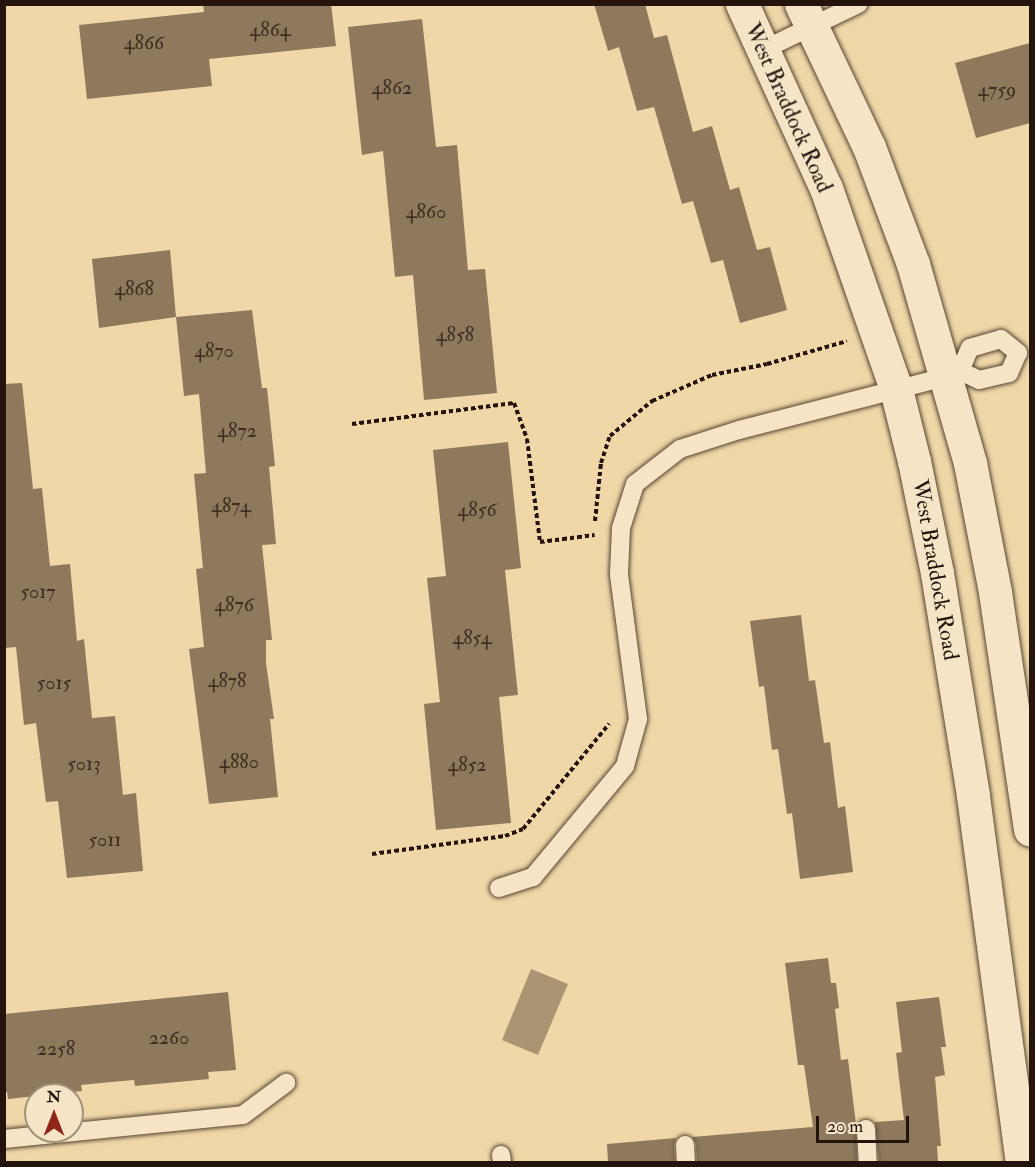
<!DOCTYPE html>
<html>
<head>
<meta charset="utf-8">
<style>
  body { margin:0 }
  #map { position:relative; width:1035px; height:1167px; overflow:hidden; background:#efd7a7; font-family:"IM FELL Double Pica",serif }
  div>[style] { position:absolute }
  .water>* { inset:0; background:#aa9573 }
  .building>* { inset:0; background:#8e795d }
  .path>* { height:4px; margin-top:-2px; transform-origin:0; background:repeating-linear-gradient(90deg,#24140d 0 4.5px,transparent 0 7.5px) }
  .roads { filter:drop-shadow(0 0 2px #574534) drop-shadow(0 0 2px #574534) }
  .lane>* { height:18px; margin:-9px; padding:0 9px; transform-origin:9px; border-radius:9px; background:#f5e5c6 }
  .secondary>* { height:33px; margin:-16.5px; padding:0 16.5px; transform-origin:16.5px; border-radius:16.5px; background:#f5e5c6 }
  span { translate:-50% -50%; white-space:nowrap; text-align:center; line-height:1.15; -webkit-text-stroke:5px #f5e5c6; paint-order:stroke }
  .number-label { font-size:20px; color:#3e2d21 }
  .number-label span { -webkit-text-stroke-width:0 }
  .street-label { font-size:22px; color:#24140d }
  .frame { position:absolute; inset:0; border:6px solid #24140d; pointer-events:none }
  .north { position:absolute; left:24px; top:1083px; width:60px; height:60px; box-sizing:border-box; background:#f5e5c6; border:2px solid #a1917c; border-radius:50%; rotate:0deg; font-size:16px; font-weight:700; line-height:24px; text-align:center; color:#24140d }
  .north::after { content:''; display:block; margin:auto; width:21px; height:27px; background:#8f2418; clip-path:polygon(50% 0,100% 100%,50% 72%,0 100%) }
  .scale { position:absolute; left:816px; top:1116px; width:93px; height:27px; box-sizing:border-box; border:3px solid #24140d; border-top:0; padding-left:8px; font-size:18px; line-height:21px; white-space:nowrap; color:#24140d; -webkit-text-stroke:4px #f5e5c6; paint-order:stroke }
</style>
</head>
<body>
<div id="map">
  <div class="water">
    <div style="clip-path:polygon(531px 969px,568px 984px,538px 1055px,502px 1040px)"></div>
  </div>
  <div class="building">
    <div style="clip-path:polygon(203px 4px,331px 4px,336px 46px,209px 59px,212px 86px,87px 99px,79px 25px,204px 12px)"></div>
    <div style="clip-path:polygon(594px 4px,645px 4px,654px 38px,667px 35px,693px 132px,712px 126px,730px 190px,739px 187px,757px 250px,770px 247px,787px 310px,740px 323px,723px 260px,711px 263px,693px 201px,682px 204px,654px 107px,637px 111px,619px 47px,608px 51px)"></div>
    <div style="clip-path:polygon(422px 19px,436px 147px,457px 145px,468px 270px,485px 269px,497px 393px,424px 400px,413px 275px,395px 277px,383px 151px,362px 155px,348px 27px)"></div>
    <div style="clip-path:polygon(1030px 43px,1030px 123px,976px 138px,955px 63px)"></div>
    <div style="clip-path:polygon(170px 250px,176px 317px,99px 328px,92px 259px)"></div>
    <div style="clip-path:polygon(252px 310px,262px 388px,267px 388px,275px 466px,269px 467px,276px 544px,262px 545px,272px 640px,266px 640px,266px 663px,274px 719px,270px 719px,278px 797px,209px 804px,189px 649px,204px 647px,196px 569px,203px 568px,194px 474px,206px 473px,199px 394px,184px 396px,176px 317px)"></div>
    <div style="clip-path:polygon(22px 383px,33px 489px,42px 488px,50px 566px,70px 564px,77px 641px,84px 639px,92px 718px,115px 716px,123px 795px,136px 793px,143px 871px,67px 878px,58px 801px,46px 802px,36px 723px,24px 725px,16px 647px,4px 648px,4px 384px)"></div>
    <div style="clip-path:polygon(508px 442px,521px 568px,505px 570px,518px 695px,499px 697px,511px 823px,436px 830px,424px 704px,440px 702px,427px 578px,446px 576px,433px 450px)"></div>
    <div style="clip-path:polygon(801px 615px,809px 681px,815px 680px,824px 743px,830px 742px,838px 808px,845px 806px,853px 872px,800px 879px,792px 813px,787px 814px,778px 749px,772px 750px,764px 686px,759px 687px,750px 621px)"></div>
    <div style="clip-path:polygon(828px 958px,831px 983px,836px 983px,839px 1008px,835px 1009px,841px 1060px,848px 1059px,856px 1124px,857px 1162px,697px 1162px,696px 1144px,692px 1137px,813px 1127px,804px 1065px,798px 1065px,785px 963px)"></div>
    <div style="clip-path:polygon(228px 992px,236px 1070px,208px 1072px,209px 1079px,135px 1086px,134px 1080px,111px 1082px,81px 1085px,82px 1091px,8px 1099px,7px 1092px,4px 1092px,4px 1014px)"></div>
    <div style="clip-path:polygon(939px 997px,946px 1047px,941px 1047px,945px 1075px,935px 1077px,941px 1146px,937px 1146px,938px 1162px,879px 1162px,875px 1122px,904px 1120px,896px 1053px,902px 1052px,896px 1002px)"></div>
    <div style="clip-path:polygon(676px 1138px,674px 1146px,675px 1162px,608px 1162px,607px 1144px)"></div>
  </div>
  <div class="path">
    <div style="left:352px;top:424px;width:163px;rotate:-7.4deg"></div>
    <div style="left:514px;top:403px;width:38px;rotate:70deg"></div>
    <div style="left:527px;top:439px;width:104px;rotate:82.8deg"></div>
    <div style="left:540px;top:542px;width:55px;rotate:-7.3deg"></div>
    <div style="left:595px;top:521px;width:58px;rotate:-84.1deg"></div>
    <div style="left:601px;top:463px;width:28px;rotate:-72deg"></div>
    <div style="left:610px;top:436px;width:55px;rotate:-39.8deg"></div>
    <div style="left:652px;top:401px;width:65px;rotate:-23.4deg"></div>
    <div style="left:712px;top:375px;width:56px;rotate:-11.3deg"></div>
    <div style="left:767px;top:364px;width:83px;rotate:-16deg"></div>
    <div style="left:372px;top:854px;width:134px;rotate:-7.7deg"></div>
    <div style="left:505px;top:836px;width:19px;rotate:-21deg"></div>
    <div style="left:523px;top:829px;width:136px;rotate:-50.7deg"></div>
  </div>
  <div class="roads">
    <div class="lane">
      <div style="left:763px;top:50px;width:106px;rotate:-25.8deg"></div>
      <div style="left:960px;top:371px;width:21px;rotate:25deg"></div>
      <div style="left:979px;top:380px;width:31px;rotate:-13deg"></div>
      <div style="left:1009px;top:373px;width:22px;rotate:-66deg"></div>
      <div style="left:499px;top:888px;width:36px;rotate:-18deg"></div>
      <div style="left:533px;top:877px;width:144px;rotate:-50.3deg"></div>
      <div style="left:625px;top:766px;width:49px;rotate:-74.5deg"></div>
      <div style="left:638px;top:719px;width:146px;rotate:-97.5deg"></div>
      <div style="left:619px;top:574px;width:46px;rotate:-87.5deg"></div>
      <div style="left:621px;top:528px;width:46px;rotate:-72.3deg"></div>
      <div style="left:635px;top:484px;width:57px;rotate:-37.9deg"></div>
      <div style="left:680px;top:449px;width:62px;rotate:-17.9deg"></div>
      <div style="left:739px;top:430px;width:213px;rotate:-14.4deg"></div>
      <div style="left:945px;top:377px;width:16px;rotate:-22deg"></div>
      <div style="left:960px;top:371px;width:25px;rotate:-67deg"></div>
      <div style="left:970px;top:348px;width:32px;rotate:-16deg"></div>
      <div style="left:1001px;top:339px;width:22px;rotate:39deg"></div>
      <div style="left:866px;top:1129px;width:33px;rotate:87deg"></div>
      <div style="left:4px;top:1139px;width:240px;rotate:-5.7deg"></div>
      <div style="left:243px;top:1115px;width:54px;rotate:-36.7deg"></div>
      <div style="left:685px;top:1145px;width:17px;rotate:87deg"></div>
      <div style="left:501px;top:1155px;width:7px;rotate:82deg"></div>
    </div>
    <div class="secondary">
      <div style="left:742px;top:4px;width:202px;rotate:65.5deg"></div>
      <div style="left:826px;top:188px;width:213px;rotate:70.8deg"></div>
      <div style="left:896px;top:389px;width:74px;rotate:76deg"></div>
      <div style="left:914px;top:461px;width:114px;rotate:78.4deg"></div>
      <div style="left:937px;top:573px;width:226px;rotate:80.8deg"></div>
      <div style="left:973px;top:796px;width:369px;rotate:82.4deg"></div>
      <div style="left:801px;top:4px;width:158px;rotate:64.6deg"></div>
      <div style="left:869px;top:147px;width:125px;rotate:69.4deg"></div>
      <div style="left:913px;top:264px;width:207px;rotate:74deg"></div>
      <div style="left:970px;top:463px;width:131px;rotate:79deg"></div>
      <div style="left:995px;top:592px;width:240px;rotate:81.6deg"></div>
    </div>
  </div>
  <div class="number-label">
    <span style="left:270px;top:29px">4864</span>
    <span style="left:144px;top:42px">4866</span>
    <span style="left:392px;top:87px">4862</span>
    <span style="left:997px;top:89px">4759</span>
    <span style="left:426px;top:211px">4860</span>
    <span style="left:134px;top:288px">4868</span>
    <span style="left:455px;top:334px">4858</span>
    <span style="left:214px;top:350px">4870</span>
    <span style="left:237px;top:430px">4872</span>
    <span style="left:231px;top:505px">4874</span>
    <span style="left:477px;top:509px">4856</span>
    <span style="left:38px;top:591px">5017</span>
    <span style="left:234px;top:604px">4876</span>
    <span style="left:472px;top:637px">4854</span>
    <span style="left:227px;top:680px">4878</span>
    <span style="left:54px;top:682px">5015</span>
    <span style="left:239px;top:761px">4880</span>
    <span style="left:84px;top:763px">5013</span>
    <span style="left:467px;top:764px">4852</span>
    <span style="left:105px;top:839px">5011</span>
    <span style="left:169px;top:1037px">2260</span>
    <span style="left:56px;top:1048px">2258</span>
  </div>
  <div class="street-label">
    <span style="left:788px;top:108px;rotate:66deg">West Braddock Road</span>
    <span style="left:935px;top:570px;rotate:80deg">West Braddock Road</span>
  </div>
  <div class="frame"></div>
  <div class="north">N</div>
  <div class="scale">20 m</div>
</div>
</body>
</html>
